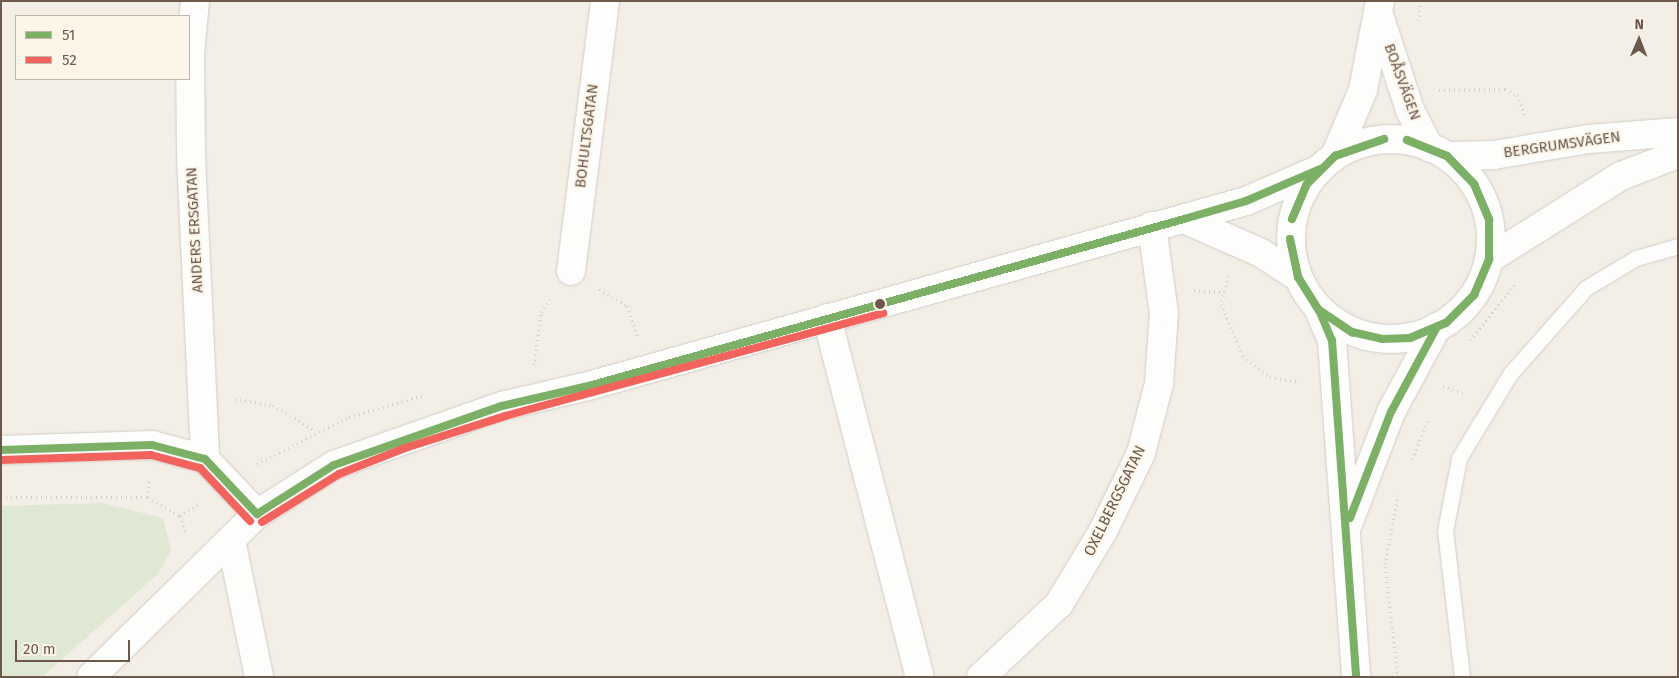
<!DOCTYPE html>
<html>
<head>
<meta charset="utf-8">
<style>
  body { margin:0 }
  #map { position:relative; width:1679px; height:678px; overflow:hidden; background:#f3efe7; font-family:"Fira Sans",sans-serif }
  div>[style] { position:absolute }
  .green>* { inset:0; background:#dfe8d3 }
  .path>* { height:3px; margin-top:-1.5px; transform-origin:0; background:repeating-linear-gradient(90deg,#d4cfca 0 1px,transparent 0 5px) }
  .roads { filter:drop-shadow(0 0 1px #d2ccc6) drop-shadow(0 0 1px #d2ccc6) }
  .lane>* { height:15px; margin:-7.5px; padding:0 7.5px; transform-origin:7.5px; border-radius:7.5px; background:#fdfdfb }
  .street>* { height:28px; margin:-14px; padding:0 14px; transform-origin:14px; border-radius:14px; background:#fdfdfb }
  .secondary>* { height:28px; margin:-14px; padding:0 14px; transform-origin:14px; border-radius:14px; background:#fdfdfb }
  .secondary>.ring { margin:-14px; padding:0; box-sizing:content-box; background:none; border:28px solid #fdfdfb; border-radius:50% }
  .bus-1>* { height:8px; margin:-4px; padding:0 4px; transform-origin:4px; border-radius:4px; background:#7cb067 }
  .bus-2>* { height:8px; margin:-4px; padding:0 4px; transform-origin:4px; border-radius:4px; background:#f1635c }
  .dots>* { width:14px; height:14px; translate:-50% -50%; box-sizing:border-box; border:2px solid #fcf5e8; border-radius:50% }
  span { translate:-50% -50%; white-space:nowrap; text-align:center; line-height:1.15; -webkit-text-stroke:4px #fcf5e8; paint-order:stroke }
  .street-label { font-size:15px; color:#6c594c }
  .frame { position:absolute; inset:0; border:2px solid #6c594c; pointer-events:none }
  .legend { position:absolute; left:15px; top:15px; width:175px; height:65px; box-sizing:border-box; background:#fcf5e8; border:1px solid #c2b7aa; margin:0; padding:6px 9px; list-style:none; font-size:15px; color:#6c594c }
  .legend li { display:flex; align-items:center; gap:10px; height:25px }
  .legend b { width:25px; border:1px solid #c2b7aa }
  .north { position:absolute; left:1614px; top:15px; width:50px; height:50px; -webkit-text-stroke:4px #fcf5e8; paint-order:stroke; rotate:1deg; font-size:14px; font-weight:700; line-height:20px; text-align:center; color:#6c594c }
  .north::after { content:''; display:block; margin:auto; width:18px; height:22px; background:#6c594c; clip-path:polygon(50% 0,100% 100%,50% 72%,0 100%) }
  .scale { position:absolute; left:15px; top:640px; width:115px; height:22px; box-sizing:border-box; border:2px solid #6c594c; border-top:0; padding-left:6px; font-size:15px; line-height:18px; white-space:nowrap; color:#6c594c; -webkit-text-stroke:4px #fcf5e8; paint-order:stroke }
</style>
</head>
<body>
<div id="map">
  <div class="green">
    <div style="clip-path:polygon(102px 503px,163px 518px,171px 551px,158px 574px,42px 677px,1px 677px,1px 506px)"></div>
  </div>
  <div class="path">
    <div style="left:1419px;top:21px;width:20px;rotate:-87deg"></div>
    <div style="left:1439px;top:90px;width:66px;rotate:-0.9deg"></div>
    <div style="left:1505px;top:89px;width:13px;rotate:27deg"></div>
    <div style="left:1517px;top:95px;width:24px;rotate:68deg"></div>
    <div style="left:1229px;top:276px;width:29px;rotate:106deg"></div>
    <div style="left:1221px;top:304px;width:56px;rotate:67.1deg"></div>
    <div style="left:1243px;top:356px;width:34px;rotate:38deg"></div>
    <div style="left:1270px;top:377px;width:30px;rotate:9deg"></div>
    <div style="left:599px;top:289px;width:33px;rotate:31deg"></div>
    <div style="left:627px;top:306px;width:34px;rotate:71deg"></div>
    <div style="left:1194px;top:290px;width:29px;rotate:4deg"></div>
    <div style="left:1470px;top:340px;width:71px;rotate:-50.7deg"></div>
    <div style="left:534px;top:365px;width:53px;rotate:-82.5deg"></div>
    <div style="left:541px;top:312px;width:18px;rotate:-56deg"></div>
    <div style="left:1443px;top:386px;width:24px;rotate:19deg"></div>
    <div style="left:235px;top:399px;width:38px;rotate:9deg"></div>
    <div style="left:273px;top:405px;width:50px;rotate:31.2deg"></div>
    <div style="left:1412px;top:459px;width:42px;rotate:-67.7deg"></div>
    <div style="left:257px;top:464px;width:103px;rotate:-27.1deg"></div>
    <div style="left:349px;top:417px;width:78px;rotate:-16.3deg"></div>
    <div style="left:1px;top:497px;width:147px"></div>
    <div style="left:148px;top:497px;width:37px;rotate:31deg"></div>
    <div style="left:180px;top:516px;width:20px;rotate:70deg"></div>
    <div style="left:148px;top:497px;width:17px;rotate:-87deg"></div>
    <div style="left:180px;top:516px;width:24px;rotate:-33deg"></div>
    <div style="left:1398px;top:677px;width:114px;rotate:-96.6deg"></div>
    <div style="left:1385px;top:564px;width:70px;rotate:-79.3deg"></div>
  </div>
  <div class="roads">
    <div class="lane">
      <div style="left:1462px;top:677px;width:147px;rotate:-96.6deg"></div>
      <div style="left:1445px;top:531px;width:74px;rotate:-79.1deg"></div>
      <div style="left:1459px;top:458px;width:98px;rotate:-58.7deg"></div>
      <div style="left:1510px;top:374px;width:115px;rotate:-48.5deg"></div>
      <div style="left:1586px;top:288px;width:58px;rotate:-31deg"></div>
      <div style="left:1636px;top:258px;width:44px;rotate:-15.9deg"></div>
    </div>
    <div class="street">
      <div style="left:195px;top:1px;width:54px;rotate:95.3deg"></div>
      <div style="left:190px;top:55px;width:102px;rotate:89.4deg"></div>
      <div style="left:191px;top:157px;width:302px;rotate:87.3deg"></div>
      <div style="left:1379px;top:15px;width:100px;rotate:71.9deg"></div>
      <div style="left:1410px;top:110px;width:42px;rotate:62.8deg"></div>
      <div style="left:1335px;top:156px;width:72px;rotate:-67deg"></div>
      <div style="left:1363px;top:90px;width:91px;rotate:-79.2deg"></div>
      <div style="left:571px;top:271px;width:272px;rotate:-82.8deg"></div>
      <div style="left:827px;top:318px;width:371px;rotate:75.5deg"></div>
      <div style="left:231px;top:540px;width:140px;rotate:78.4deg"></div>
      <div style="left:981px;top:677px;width:107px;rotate:-43.1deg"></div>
      <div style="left:1059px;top:604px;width:85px;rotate:-58.9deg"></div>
      <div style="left:1103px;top:531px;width:87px;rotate:-64deg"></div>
      <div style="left:1141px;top:453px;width:71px;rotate:-75.4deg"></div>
      <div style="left:1159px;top:384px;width:71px;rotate:-86deg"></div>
      <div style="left:1164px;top:313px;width:88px;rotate:-97.9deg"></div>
    </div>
    <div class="secondary">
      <div class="ring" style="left:1291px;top:139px;width:172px;height:172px"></div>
      <div style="left:1447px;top:156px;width:47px;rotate:-1.2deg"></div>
      <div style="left:1494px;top:155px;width:96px;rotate:-9.6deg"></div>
      <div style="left:1589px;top:139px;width:89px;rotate:-4.5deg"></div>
      <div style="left:1184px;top:219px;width:84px;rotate:23.8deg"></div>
      <div style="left:1261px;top:253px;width:44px;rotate:33deg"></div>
      <div style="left:1489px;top:259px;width:156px;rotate:-32.2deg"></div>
      <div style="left:1621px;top:176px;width:61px;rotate:-21.1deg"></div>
      <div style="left:1319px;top:310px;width:33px;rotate:67deg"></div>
      <div style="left:1332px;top:340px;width:338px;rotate:85.9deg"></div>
      <div style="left:1px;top:450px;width:151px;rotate:-1.9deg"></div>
      <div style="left:152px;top:445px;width:55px;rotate:14.8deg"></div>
      <div style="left:205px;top:459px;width:76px;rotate:46.6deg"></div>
      <div style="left:1348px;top:524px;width:120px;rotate:-69deg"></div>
      <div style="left:1391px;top:412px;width:97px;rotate:-61.6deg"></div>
      <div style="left:91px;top:677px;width:233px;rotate:-44.5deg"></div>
      <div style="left:257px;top:514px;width:91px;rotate:-32.5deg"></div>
      <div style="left:334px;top:465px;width:178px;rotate:-19.4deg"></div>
      <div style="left:502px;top:406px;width:92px;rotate:-13.1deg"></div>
      <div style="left:592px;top:385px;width:679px;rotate:-15.71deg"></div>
      <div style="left:1246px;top:201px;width:81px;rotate:-23.4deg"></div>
    </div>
  </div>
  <div class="bus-1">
    <div style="left:1407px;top:140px;width:43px;rotate:21.8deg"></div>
    <div style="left:1407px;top:140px;width:43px;rotate:21.8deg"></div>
    <div style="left:1335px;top:156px;width:52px;rotate:-19.1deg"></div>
    <div style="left:1335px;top:156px;width:52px;rotate:-19.1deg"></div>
    <div style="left:1447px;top:156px;width:39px;rotate:46deg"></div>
    <div style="left:1447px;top:156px;width:39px;rotate:46deg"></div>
    <div style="left:1307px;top:184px;width:40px;rotate:-45deg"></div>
    <div style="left:1307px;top:184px;width:40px;rotate:-45deg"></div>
    <div style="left:1474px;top:184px;width:39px;rotate:67deg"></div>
    <div style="left:1474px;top:184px;width:39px;rotate:67deg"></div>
    <div style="left:1292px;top:219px;width:38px;rotate:-67deg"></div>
    <div style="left:1292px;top:219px;width:38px;rotate:-67deg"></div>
    <div style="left:1489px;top:220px;width:39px;rotate:90deg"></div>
    <div style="left:1489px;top:220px;width:39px;rotate:90deg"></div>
    <div style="left:1290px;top:239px;width:39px;rotate:78deg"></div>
    <div style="left:1290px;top:239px;width:39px;rotate:78deg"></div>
    <div style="left:1298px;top:277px;width:39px;rotate:58deg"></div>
    <div style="left:1298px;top:277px;width:39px;rotate:58deg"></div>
    <div style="left:1474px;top:295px;width:39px;rotate:-67deg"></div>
    <div style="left:1474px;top:295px;width:39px;rotate:-67deg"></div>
    <div style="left:1319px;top:310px;width:33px;rotate:67deg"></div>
    <div style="left:1332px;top:340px;width:338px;rotate:85.9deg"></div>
    <div style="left:1319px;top:310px;width:40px;rotate:34deg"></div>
    <div style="left:1319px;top:310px;width:40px;rotate:34deg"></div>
    <div style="left:1446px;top:323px;width:40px;rotate:-45deg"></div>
    <div style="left:1446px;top:323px;width:40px;rotate:-45deg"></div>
    <div style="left:1352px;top:332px;width:31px;rotate:13deg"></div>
    <div style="left:1382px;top:339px;width:28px;rotate:-2deg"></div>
    <div style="left:1410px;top:338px;width:39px;rotate:-23deg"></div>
    <div style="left:1410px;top:338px;width:39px;rotate:-23deg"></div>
    <div style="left:1px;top:450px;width:151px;rotate:-1.9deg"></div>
    <div style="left:152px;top:445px;width:55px;rotate:14.8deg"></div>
    <div style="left:205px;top:459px;width:76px;rotate:46.6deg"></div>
    <div style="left:257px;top:514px;width:91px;rotate:-32.5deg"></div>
    <div style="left:334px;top:465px;width:178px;rotate:-19.4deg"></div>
    <div style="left:502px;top:406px;width:92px;rotate:-13.1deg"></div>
    <div style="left:592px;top:385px;width:615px;rotate:-15.66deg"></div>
    <div style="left:1184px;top:219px;width:65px;rotate:-16.2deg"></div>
    <div style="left:1246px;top:201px;width:81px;rotate:-23.4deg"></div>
    <div style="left:1350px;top:518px;width:114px;rotate:-68.9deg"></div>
    <div style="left:1391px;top:412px;width:97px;rotate:-61.6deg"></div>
  </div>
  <div class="bus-2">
    <div style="left:1px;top:460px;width:150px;rotate:-1.9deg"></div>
    <div style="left:151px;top:455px;width:51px;rotate:14.9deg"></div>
    <div style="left:200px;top:468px;width:73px;rotate:46.7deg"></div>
    <div style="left:262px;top:522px;width:91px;rotate:-31.9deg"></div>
    <div style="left:339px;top:474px;width:71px;rotate:-21.5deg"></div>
    <div style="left:405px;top:448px;width:105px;rotate:-17.7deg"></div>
    <div style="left:505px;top:416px;width:392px;rotate:-15.2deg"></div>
  </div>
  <div class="dots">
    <div style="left:880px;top:304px;background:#6c594c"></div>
  </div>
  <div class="street-label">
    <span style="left:1402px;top:82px;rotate:70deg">BOÅSVÄGEN</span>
    <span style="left:587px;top:136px;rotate:-83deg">BOHULTSGATAN</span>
    <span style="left:1562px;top:145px;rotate:-8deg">BERGRUMSVÄGEN</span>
    <span style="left:195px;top:230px;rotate:-93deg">ANDERS ERSGATAN</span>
    <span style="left:1115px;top:501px;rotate:-64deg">OXELBERGSGATAN</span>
  </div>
  <div class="frame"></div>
  <ul class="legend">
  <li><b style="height:6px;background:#7cb067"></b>51</li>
  <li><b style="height:6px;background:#f1635c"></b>52</li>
  </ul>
  <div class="north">N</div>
  <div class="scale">20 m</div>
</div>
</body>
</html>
